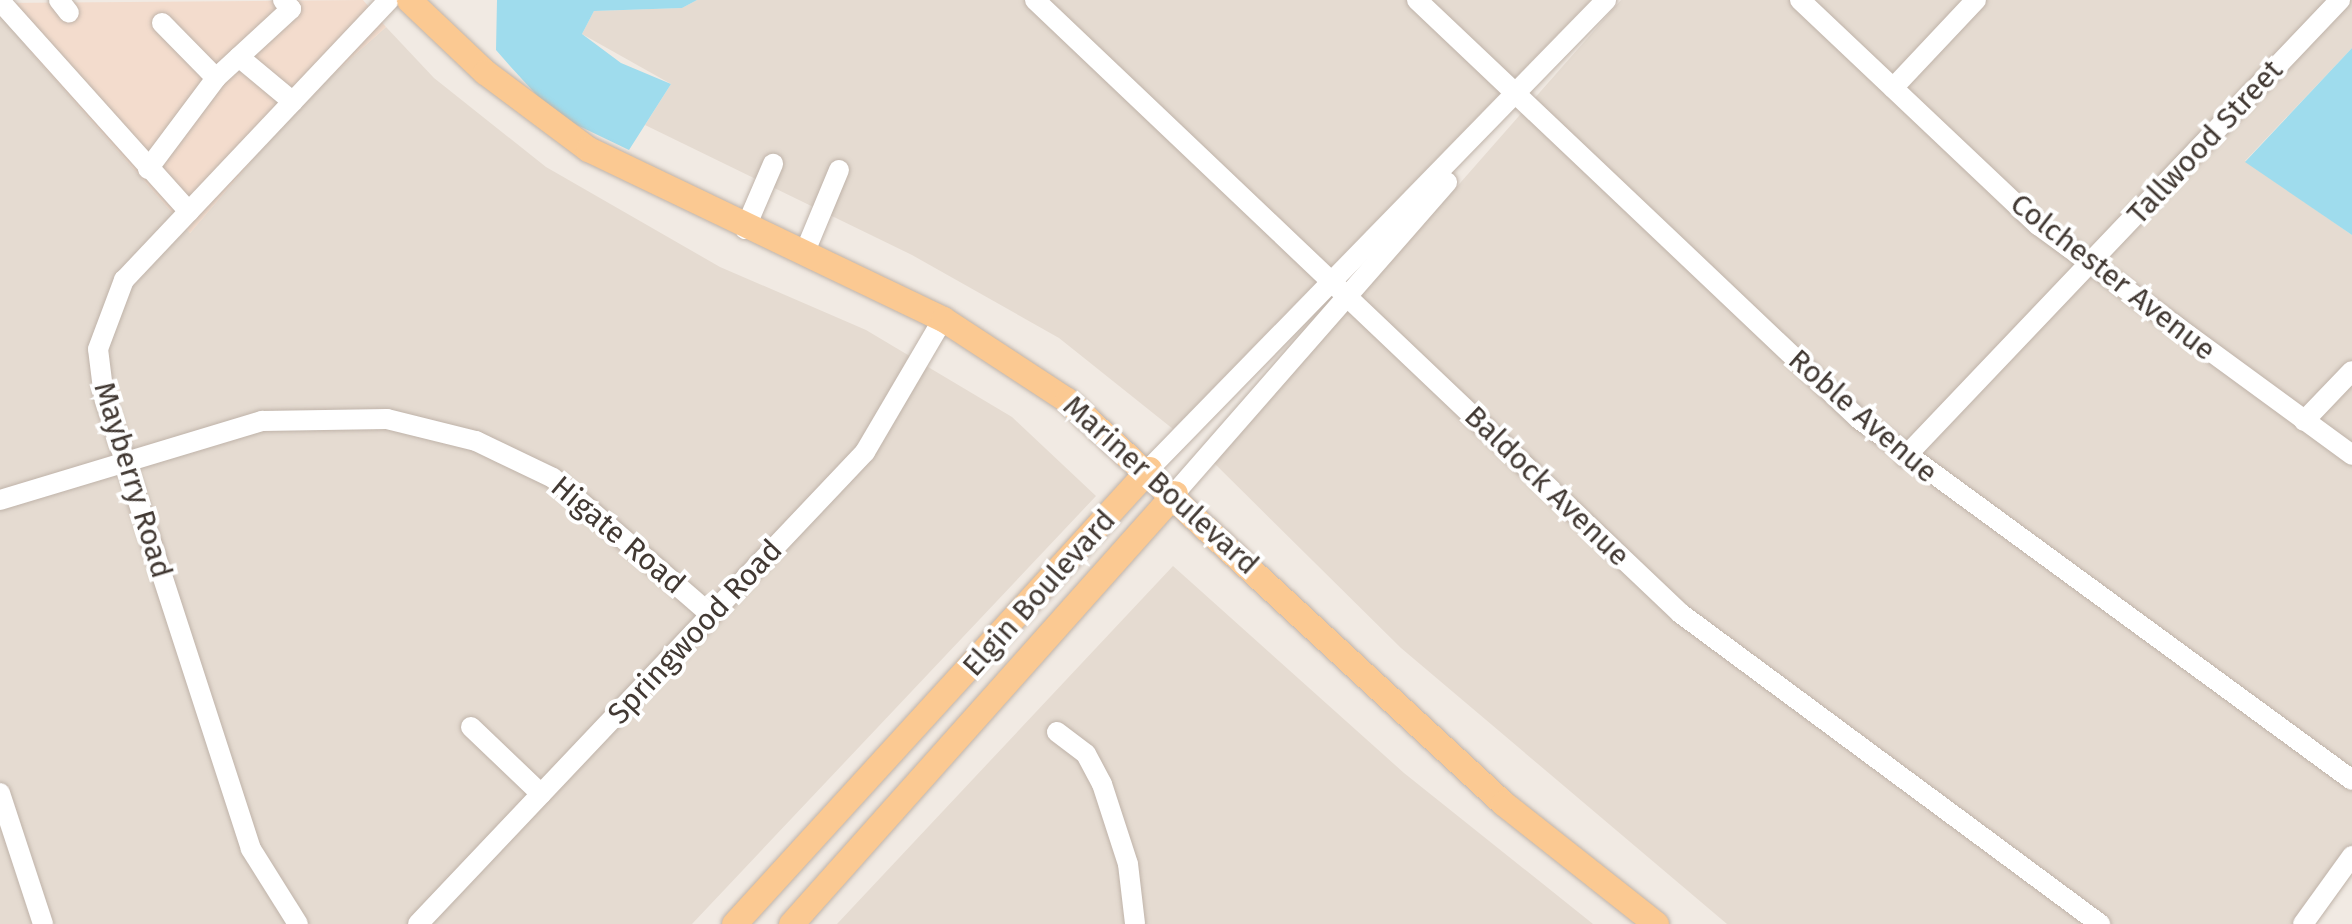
<!DOCTYPE html>
<html>
<head>
<meta charset="utf-8">
<style>
  body { margin:0 }
  #map { position:relative; width:2352px; height:924px; overflow:hidden; background:#f1eae3; font-family:"Fira Sans",sans-serif }
  div>[style] { position:absolute }
  .residential>* { inset:0; background:#e5dbd1 }
  .commercial>* { inset:0; background:#f3dccd }
  .water>* { inset:0; background:#9fdced }
  .roads { filter:drop-shadow(0 0 2px #bfb3a9) drop-shadow(0 0 2px #bfb3a9) }
  .minor>* { height:20px; margin:-10px; padding:0 10px; transform-origin:10px; border-radius:10px; background:#fff }
  .major>* { height:25px; margin:-12.5px; padding:0 12.5px; transform-origin:12.5px; border-radius:12.5px; background:#fbc992 }
  span { translate:-50% -50%; white-space:nowrap; text-align:center; line-height:1.15; -webkit-text-stroke:8px #fff; paint-order:stroke }
  .street-label { font-size:30px; color:#423933 }
</style>
</head>
<body>
<div id="map">
  <div class="residential">
    <div style="clip-path:polygon(697px 0,1591px 0,1173px 429px,1059px 338px,912px 255px,645px 125px,671px 84px,582px 34px,594px 11px,682px 8px)"></div>
    <div style="clip-path:polygon(1621px 0,2352px 0,2352px 48px,2245px 161px,2352px 235px,2352px 874px,2316px 924px,1727px 924px,1401px 648px,1214px 463px)"></div>
    <div style="clip-path:polygon(0 3px,30px 51px,190px 233px,301px 103px,386px 27px,434px 78px,546px 167px,720px 267px,866px 330px,1012px 417px,1096px 496px,692px 924px,0 924px)"></div>
    <div style="clip-path:polygon(1173px 566px,1404px 773px,1593px 924px,837px 924px)"></div>
  </div>
  <div class="commercial">
    <div style="clip-path:polygon(363px 0,386px 27px,301px 103px,190px 233px,30px 51px,0 3px)"></div>
  </div>
  <div class="water">
    <div style="clip-path:polygon(497px 0,697px 0,682px 8px,594px 11px,582px 34px,621px 63px,671px 84px,629px 150px,554px 114px,510px 66px,496px 50px)"></div>
    <div style="clip-path:polygon(2352px 48px,2352px 235px,2245px 162px)"></div>
  </div>
  <div class="roads">
    <div class="minor">
      <div style="left:59px;top:0;width:16px;rotate:52deg"></div>
      <div style="left:1035px;top:0;width:890px;rotate:43.54deg"></div>
      <div style="left:1680px;top:613px;width:523px;rotate:36.52deg"></div>
      <div style="left:1417px;top:0;width:609px;rotate:43.47deg"></div>
      <div style="left:1859px;top:419px;width:611px;rotate:36.21deg"></div>
      <div style="left:1800px;top:0;width:328px;rotate:43.4deg"></div>
      <div style="left:2038px;top:225px;width:389px;rotate:36.2deg"></div>
      <div style="left:0;top:1px;width:283px;rotate:48.1deg"></div>
      <div style="left:162px;top:23px;width:77px;rotate:45.5deg"></div>
      <div style="left:239px;top:57px;width:70px;rotate:39.8deg"></div>
      <div style="left:1893px;top:88px;width:121px;rotate:-46.7deg"></div>
      <div style="left:148px;top:169px;width:114px;rotate:-53.2deg"></div>
      <div style="left:216px;top:78px;width:102px;rotate:-42.6deg"></div>
      <div style="left:291px;top:9px;width:12px;rotate:-132deg"></div>
      <div style="left:745px;top:229px;width:71px;rotate:-66.7deg"></div>
      <div style="left:804px;top:254px;width:91px;rotate:-67.4deg"></div>
      <div style="left:2304px;top:421px;width:69px;rotate:-46.2deg"></div>
      <div style="left:1905px;top:457px;width:631px;rotate:-46.41deg"></div>
      <div style="left:1149px;top:469px;width:655px;rotate:-45.74deg"></div>
      <div style="left:1175px;top:493px;width:413px;rotate:-48.8deg"></div>
      <div style="left:0;top:500px;width:274px;rotate:-16.8deg"></div>
      <div style="left:262px;top:421px;width:125px;rotate:-0.9deg"></div>
      <div style="left:387px;top:419px;width:92px;rotate:13.9deg"></div>
      <div style="left:476px;top:441px;width:85px;rotate:25.7deg"></div>
      <div style="left:553px;top:478px;width:209px;rotate:40.9deg"></div>
      <div style="left:471px;top:727px;width:97px;rotate:43.7deg"></div>
      <div style="left:1057px;top:732px;width:36px;rotate:37deg"></div>
      <div style="left:1086px;top:754px;width:34px;rotate:62deg"></div>
      <div style="left:1102px;top:784px;width:84px;rotate:72deg"></div>
      <div style="left:1128px;top:864px;width:60px;rotate:83.3deg"></div>
      <div style="left:0;top:793px;width:138px;rotate:71.8deg"></div>
      <div style="left:298px;top:924px;width:89px;rotate:-122.1deg"></div>
      <div style="left:251px;top:849px;width:475px;rotate:-108deg"></div>
      <div style="left:104px;top:397px;width:48px;rotate:-97.1deg"></div>
      <div style="left:98px;top:349px;width:74px;rotate:-69.4deg"></div>
      <div style="left:124px;top:280px;width:386px;rotate:-46.6deg"></div>
      <div style="left:418px;top:924px;width:650px;rotate:-46.56deg"></div>
      <div style="left:865px;top:452px;width:154px;rotate:-59.6deg"></div>
      <div style="left:2303px;top:924px;width:84px;rotate:-54.2deg"></div>
    </div>
    <div class="major">
      <div style="left:409px;top:0;width:105px;rotate:43.5deg"></div>
      <div style="left:485px;top:72px;width:129px;rotate:36.8deg"></div>
      <div style="left:588px;top:149px;width:394px;rotate:25.6deg"></div>
      <div style="left:943px;top:319px;width:148px;rotate:33.2deg"></div>
      <div style="left:1067px;top:400px;width:594px;rotate:42.75deg"></div>
      <div style="left:1503px;top:803px;width:195px;rotate:38.3deg"></div>
      <div style="left:734px;top:924px;width:616px;rotate:-47.63deg"></div>
      <div style="left:791px;top:924px;width:577px;rotate:-48.3deg"></div>
    </div>
  </div>
  <div class="street-label">
    <span style="left:2205px;top:142px;rotate:-47deg">Tallwood Street</span>
    <span style="left:2113px;top:277px;rotate:38deg">Colchester Avenue</span>
    <span style="left:1863px;top:416px;rotate:41deg">Roble Avenue</span>
    <span style="left:133px;top:480px;rotate:73deg">Mayberry Road</span>
    <span style="left:1161px;top:485px;rotate:42deg">Mariner Boulevard</span>
    <span style="left:1547px;top:486px;rotate:44deg">Baldock Avenue</span>
    <span style="left:618px;top:535px;rotate:40deg">Higate Road</span>
    <span style="left:1039px;top:593px;rotate:-48deg">Elgin Boulevard</span>
    <span style="left:695px;top:632px;rotate:-47deg">Springwood Road</span>
  </div>
</div>
</body>
</html>
